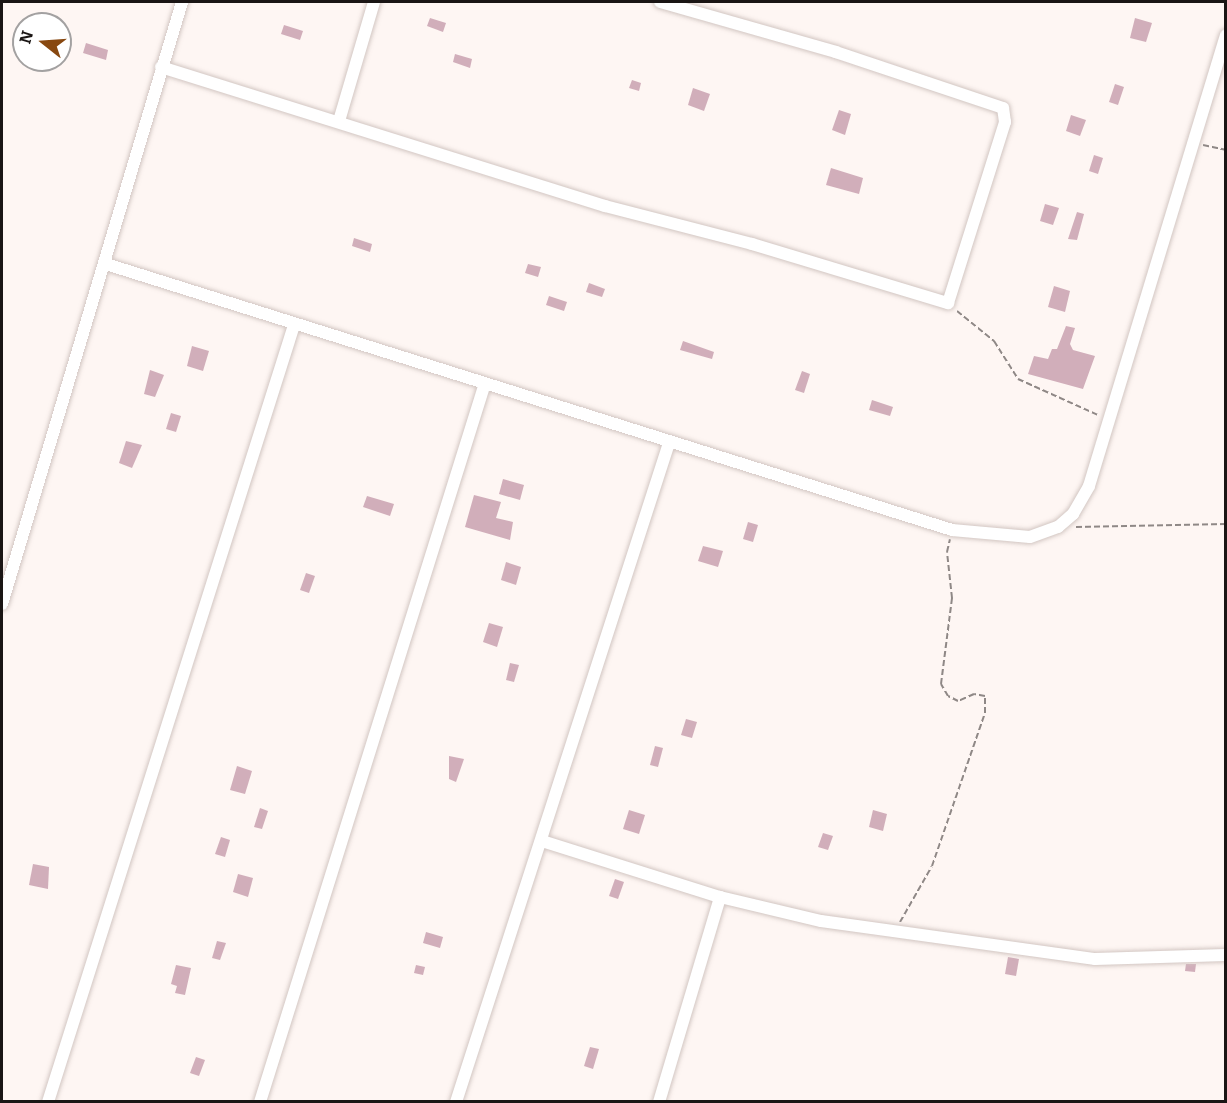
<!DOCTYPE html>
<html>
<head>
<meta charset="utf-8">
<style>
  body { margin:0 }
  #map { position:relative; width:1227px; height:1103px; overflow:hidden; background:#fef6f3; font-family:Bitter,serif }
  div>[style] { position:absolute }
  .building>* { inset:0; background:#d1aeba }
  .path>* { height:2px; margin-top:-1px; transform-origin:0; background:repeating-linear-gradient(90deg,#8f8886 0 6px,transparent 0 9px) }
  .roads { filter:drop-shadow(0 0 2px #d2c6c2) drop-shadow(0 0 2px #d2c6c2) }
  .street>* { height:12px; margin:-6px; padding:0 6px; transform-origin:6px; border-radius:6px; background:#fff }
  span { translate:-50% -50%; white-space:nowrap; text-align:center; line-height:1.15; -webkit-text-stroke:4.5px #fff; paint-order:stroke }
  .frame { position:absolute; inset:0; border:3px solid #1a1514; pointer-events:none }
  .north { position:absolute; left:12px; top:12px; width:60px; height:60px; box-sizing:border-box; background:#fff; border:2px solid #a3a1a1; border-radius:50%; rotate:287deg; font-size:16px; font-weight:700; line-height:24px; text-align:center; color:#1a1514 }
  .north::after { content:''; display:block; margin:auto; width:21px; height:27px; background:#884810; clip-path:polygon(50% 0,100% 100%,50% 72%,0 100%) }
</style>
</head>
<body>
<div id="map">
  <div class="building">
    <div style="clip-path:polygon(430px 18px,446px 23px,443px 32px,427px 26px)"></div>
    <div style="clip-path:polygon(1135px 18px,1152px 23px,1146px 42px,1130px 38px)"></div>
    <div style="clip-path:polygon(284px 25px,303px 31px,300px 40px,281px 34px)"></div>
    <div style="clip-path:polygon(86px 43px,108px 50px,106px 60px,83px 53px)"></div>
    <div style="clip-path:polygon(455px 54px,472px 59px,470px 68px,453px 62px)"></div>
    <div style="clip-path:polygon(632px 80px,641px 83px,639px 91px,629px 88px)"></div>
    <div style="clip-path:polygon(1115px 84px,1124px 87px,1118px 105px,1109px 102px)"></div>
    <div style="clip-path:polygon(693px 88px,710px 94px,704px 111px,688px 105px)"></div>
    <div style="clip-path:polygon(839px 110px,851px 114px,845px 135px,832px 130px)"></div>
    <div style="clip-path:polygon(1071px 115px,1086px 120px,1080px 136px,1066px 131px)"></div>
    <div style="clip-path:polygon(1094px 155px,1103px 158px,1098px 174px,1089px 171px)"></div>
    <div style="clip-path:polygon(831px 168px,863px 178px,859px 194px,826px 185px)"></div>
    <div style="clip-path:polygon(1045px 204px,1059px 208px,1053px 225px,1040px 221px)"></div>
    <div style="clip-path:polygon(1077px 212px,1084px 214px,1077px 240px,1068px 239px)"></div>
    <div style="clip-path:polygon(354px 238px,372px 244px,370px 252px,352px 246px)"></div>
    <div style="clip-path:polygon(528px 264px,541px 267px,538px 277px,525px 273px)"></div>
    <div style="clip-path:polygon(589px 283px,605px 289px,602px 297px,586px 292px)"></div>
    <div style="clip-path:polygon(1054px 286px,1070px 291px,1065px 312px,1048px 307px)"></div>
    <div style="clip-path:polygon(549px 296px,567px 302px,564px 311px,546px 305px)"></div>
    <div style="clip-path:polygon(1066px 326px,1075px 328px,1070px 344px,1073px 350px,1095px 356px,1083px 389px,1028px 374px,1034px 356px,1048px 359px,1052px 349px,1057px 349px)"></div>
    <div style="clip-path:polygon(683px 341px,714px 352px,712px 359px,680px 350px)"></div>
    <div style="clip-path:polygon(192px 346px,209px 351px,203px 371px,187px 366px)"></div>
    <div style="clip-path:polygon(150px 370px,164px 375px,155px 397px,144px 394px)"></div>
    <div style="clip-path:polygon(802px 371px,810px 374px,804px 393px,795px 390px)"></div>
    <div style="clip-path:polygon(872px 400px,893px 407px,890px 416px,869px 410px)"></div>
    <div style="clip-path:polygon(171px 413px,181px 416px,176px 432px,166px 429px)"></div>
    <div style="clip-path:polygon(126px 441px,142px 445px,132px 468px,119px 463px)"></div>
    <div style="clip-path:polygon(503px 479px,524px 485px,520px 500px,499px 494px)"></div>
    <div style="clip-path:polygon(474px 495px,501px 502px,496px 518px,513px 522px,510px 540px,465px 527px)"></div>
    <div style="clip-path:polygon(367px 496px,394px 504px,390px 516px,363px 507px)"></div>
    <div style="clip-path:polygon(748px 522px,758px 525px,753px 542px,743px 539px)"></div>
    <div style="clip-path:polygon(703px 546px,723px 551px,718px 567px,698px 561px)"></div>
    <div style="clip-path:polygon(506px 562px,521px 567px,516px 585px,501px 580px)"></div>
    <div style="clip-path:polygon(306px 573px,315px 576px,309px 593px,300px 590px)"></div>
    <div style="clip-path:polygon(489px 623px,503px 627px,497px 647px,483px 642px)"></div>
    <div style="clip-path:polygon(510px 663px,519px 665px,514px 682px,506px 680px)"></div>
    <div style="clip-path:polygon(686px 719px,697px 722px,692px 738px,681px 735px)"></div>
    <div style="clip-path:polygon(655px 746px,663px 748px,658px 767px,650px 765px)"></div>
    <div style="clip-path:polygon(449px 756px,464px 759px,456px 782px,449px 779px)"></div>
    <div style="clip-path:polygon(237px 766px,252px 771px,245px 794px,230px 790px)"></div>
    <div style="clip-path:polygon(260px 808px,268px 811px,262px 829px,254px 827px)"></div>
    <div style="clip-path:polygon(629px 810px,645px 815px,639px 834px,623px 829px)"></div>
    <div style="clip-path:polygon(873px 810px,887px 814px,883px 831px,869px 827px)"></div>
    <div style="clip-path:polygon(823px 833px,833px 836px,828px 850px,818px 847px)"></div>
    <div style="clip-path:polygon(221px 837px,230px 840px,225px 857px,215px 854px)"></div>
    <div style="clip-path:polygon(33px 864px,49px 867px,48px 889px,29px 885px)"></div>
    <div style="clip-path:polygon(238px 874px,253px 878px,248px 897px,233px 892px)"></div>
    <div style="clip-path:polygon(615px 879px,624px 882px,618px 899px,609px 896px)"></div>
    <div style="clip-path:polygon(426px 932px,443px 937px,440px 948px,423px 943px)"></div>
    <div style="clip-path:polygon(217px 941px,226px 943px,220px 960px,212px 958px)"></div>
    <div style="clip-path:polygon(1008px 957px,1019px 959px,1016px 976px,1005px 974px)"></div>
    <div style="clip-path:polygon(1186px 964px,1196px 964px,1195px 972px,1185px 971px)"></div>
    <div style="clip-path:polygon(176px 965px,191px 968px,185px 995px,175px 993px,177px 986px,171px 984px)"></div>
    <div style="clip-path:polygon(416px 965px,425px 967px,423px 975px,414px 973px)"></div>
    <div style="clip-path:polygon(590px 1047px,599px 1049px,593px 1069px,584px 1066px)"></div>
    <div style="clip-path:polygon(196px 1057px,205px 1060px,199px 1076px,190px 1073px)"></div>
  </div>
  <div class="path">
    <div style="left:1203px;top:145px;width:24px;rotate:12deg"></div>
    <div style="left:957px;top:311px;width:48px;rotate:39deg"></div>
    <div style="left:994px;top:341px;width:45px;rotate:57.7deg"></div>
    <div style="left:1018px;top:379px;width:88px;rotate:24.2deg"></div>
    <div style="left:1076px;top:527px;width:150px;rotate:-1.1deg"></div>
    <div style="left:900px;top:922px;width:64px;rotate:-60.3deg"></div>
    <div style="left:932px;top:866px;width:162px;rotate:-70.9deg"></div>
    <div style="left:985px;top:713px;width:17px;rotate:-90deg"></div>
    <div style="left:985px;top:696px;width:11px;rotate:-170deg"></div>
    <div style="left:974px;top:694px;width:17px;rotate:156deg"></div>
    <div style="left:958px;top:701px;width:11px;rotate:-153deg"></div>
    <div style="left:948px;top:696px;width:14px;rotate:-120deg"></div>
    <div style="left:941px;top:684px;width:87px;rotate:-82.7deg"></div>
    <div style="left:952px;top:598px;width:46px;rotate:-96.2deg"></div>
    <div style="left:947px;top:552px;width:13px;rotate:-77deg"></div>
  </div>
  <div class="roads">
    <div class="street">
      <div style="left:161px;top:67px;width:465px;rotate:17.4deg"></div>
      <div style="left:605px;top:206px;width:152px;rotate:14.5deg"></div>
      <div style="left:752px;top:244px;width:205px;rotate:16.8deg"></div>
      <div style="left:948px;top:303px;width:190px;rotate:-72.5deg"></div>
      <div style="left:1005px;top:122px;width:14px;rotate:-98deg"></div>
      <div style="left:1003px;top:108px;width:176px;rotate:-161.5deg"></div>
      <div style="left:836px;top:52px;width:183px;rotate:-164.1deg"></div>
      <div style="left:339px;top:121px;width:124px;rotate:-73.6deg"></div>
      <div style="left:106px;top:264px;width:887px;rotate:17.45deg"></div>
      <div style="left:952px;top:530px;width:78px;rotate:5.1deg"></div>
      <div style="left:1030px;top:537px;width:30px;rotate:-20deg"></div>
      <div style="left:1058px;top:527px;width:20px;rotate:-41deg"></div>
      <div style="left:1073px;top:514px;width:32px;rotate:-60deg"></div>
      <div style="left:1089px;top:486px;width:471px;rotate:-73.1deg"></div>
      <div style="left:2px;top:604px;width:628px;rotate:-73.35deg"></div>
      <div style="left:542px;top:841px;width:187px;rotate:17.5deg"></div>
      <div style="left:720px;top:897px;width:104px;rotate:13.4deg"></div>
      <div style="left:821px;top:921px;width:277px;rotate:7.9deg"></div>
      <div style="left:1095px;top:959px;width:131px;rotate:-1.7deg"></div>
      <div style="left:48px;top:1102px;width:815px;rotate:-72.43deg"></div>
      <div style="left:260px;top:1102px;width:753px;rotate:-72.62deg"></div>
      <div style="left:456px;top:1102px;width:693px;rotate:-72.09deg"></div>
      <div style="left:659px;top:1102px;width:214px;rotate:-73.4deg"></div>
    </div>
  </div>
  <div class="frame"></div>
  <div class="north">N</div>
</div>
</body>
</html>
